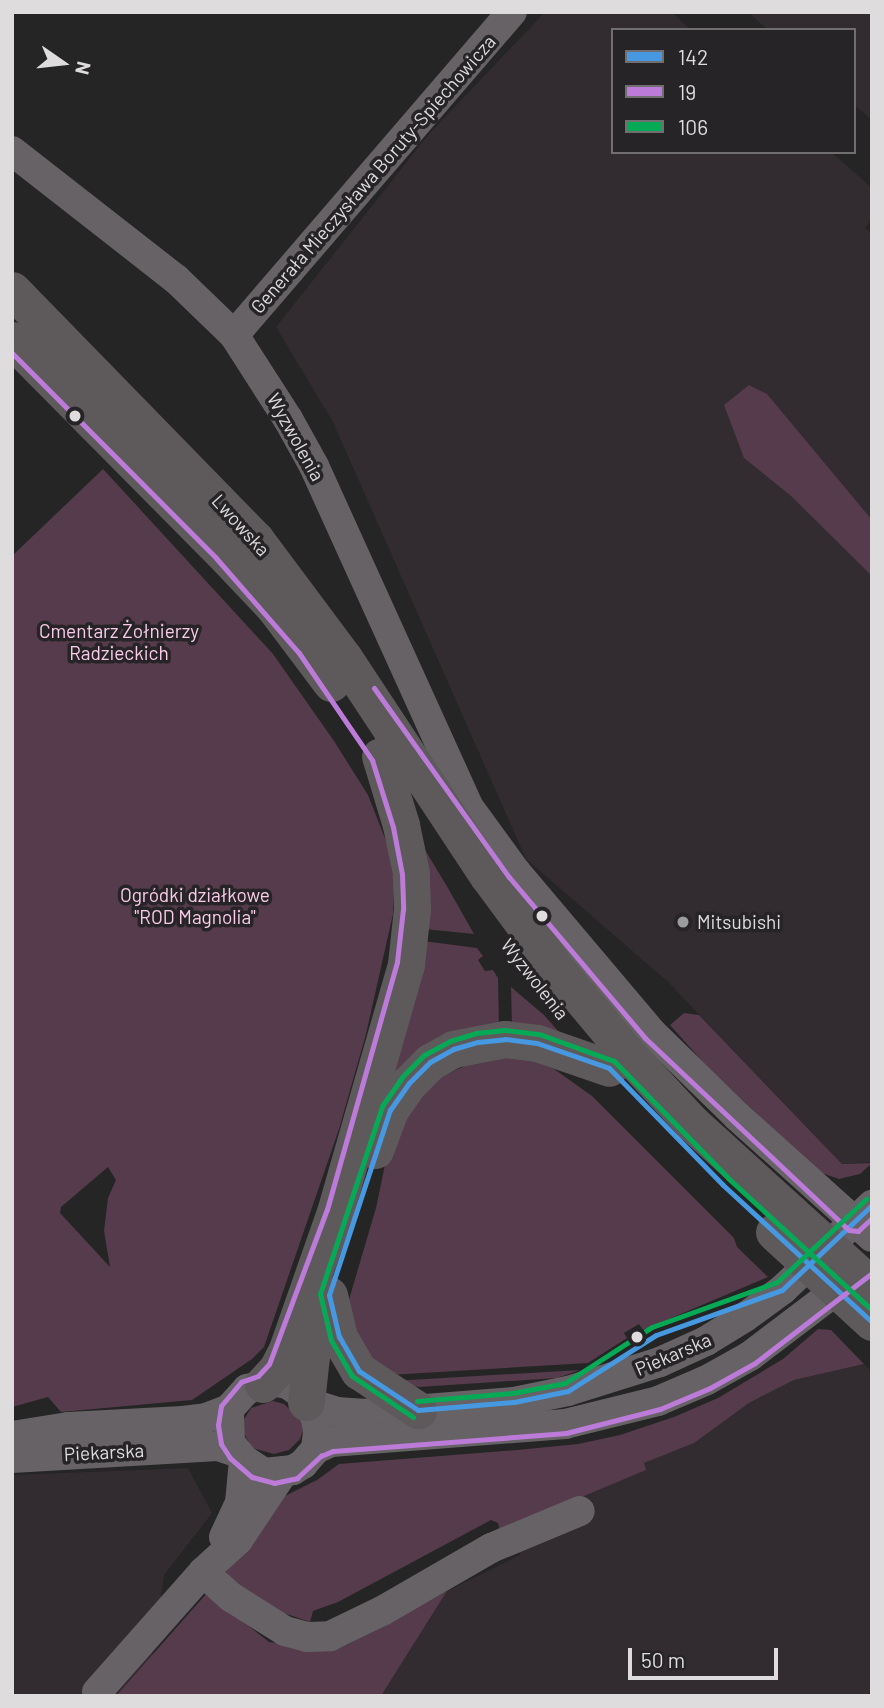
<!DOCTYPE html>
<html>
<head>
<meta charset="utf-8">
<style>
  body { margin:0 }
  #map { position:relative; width:884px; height:1708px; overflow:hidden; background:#252525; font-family:Barlow,sans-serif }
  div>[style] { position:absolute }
  .built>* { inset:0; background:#322b2f }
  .green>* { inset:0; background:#553b4b }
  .minor>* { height:30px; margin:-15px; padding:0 15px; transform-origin:15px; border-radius:15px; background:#666265 }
  .major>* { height:37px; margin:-18.5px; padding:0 18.5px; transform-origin:18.5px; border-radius:18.5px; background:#5e5a5c }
  .major-bridge>* { height:37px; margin:-18.5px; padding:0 18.5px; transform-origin:18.5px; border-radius:18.5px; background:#5e5a5c }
  .bus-1>* { height:5px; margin:-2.5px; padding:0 2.5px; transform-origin:2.5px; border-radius:2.5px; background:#4699e1 }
  .bus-2>* { height:5px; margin:-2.5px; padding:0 2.5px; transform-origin:2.5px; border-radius:2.5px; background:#bd7bd9 }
  .bus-3>* { height:5px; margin:-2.5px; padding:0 2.5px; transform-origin:2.5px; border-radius:2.5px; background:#06aa56 }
  .dots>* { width:19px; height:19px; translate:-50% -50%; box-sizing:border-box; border:4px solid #262426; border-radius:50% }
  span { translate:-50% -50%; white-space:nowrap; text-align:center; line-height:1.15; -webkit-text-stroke:7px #262426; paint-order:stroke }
  .street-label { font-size:19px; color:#dedcdd }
  .park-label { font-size:19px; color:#fbcbe9 }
  .poi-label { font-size:19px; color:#dedcdd }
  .left { translate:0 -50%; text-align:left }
  .frame { position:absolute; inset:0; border:14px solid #dedcdd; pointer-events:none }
  .legend { position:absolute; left:611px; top:28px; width:245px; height:126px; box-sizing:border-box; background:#262426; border:2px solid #706e6f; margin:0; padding:9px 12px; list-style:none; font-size:21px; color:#dedcdd }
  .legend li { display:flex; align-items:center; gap:14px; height:35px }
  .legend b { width:35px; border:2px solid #706e6f }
  .north { position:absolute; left:28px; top:28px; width:70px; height:70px; -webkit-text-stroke:5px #262426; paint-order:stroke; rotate:104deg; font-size:19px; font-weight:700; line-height:28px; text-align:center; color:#dedcdd }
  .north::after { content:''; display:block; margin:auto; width:24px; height:32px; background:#dedcdd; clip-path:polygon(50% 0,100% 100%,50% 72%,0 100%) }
  .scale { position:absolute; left:628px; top:1648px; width:150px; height:32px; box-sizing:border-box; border:4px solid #dedcdd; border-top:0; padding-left:9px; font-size:21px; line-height:24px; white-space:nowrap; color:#dedcdd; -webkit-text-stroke:5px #262426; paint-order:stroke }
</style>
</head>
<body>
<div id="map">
  <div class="built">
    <div style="clip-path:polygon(545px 12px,672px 12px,691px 30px,613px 30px,613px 152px,831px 152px,872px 188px,872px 219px,865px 228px,872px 234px,872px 1162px,842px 1164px,667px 981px,526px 859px,333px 422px,276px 327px,429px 134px)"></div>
    <div style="clip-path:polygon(748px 12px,872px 12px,872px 120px,854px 105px,854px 30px,768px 30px)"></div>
    <div style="clip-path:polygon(864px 1364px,872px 1372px,872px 1696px,381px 1696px,447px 1591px,520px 1555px,500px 1499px,644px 1463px,694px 1442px,749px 1403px,794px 1380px)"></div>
    <div style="clip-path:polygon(188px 1468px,212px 1513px,164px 1575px,151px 1666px,184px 1696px,12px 1696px,12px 1475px)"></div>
  </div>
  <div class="green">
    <div style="clip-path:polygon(749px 385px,767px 394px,872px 520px,872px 576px,790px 495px,744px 458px,724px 405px)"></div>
    <div style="clip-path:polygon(evenodd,103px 469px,273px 654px,334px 741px,368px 795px,388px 846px,394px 882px,393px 914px,366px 1034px,339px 1129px,264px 1347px,252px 1359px,192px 1400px,61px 1412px,48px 1397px,12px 1407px,12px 556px,103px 469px,108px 1167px,116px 1180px,108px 1198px,104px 1231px,110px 1267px,60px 1213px,61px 1207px,108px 1167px)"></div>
    <div style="clip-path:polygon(419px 840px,448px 888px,474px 934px,424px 929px)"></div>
    <div style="clip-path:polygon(423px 941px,477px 948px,483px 956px,478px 960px,485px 971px,493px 970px,498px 978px,499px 1028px,387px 1096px)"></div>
    <div style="clip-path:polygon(511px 987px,544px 1015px,566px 1040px,512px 1025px)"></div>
    <div style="clip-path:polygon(684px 1013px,699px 1015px,842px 1164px,872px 1163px,860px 1174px,839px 1179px,816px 1171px,704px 1063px,670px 1025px)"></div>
    <div style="clip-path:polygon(498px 1056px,534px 1061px,554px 1069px,592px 1096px,734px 1238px,737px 1247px,768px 1277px,643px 1330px,639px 1324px,624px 1333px,627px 1338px,588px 1363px,389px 1375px,361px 1353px,348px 1303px,376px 1208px,390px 1141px,425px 1090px,441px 1077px,479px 1059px)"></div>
    <div style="clip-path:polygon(818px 1329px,831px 1330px,864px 1364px,794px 1380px,749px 1403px,694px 1443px,644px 1463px,646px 1470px,548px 1511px,500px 1531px,498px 1523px,491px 1520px,338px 1602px,313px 1611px,310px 1622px,281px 1612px,228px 1579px,226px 1572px,229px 1565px,281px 1498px,317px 1480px,339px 1464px,517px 1450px,578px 1444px,620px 1435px,674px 1417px,718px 1398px,783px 1359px)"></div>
    <div style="clip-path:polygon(580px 1370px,557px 1378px,419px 1387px,392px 1381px)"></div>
    <div style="clip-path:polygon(273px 1401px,284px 1404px,305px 1424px,300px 1439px,289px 1450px,274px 1454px,252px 1448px,240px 1426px,251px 1408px)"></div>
    <div style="clip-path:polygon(447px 1591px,381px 1696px,116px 1696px,207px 1593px,269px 1642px,310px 1647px,346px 1645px)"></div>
  </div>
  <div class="minor">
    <div style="left:12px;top:151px;width:208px;rotate:38deg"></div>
    <div style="left:176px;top:279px;width:81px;rotate:44deg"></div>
    <div style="left:234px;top:335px;width:100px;rotate:57.3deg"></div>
    <div style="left:288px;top:419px;width:54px;rotate:61deg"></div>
    <div style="left:314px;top:466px;width:373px;rotate:65.6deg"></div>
    <div style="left:468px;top:806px;width:82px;rotate:54deg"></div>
    <div style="left:516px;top:872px;width:209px;rotate:49.8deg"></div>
    <div style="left:651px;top:1032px;width:120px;rotate:44.3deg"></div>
    <div style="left:737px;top:1116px;width:181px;rotate:41.9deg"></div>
    <div style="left:234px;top:335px;width:426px;rotate:-49.3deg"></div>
    <div style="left:276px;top:1382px;width:12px;rotate:9deg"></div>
    <div style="left:288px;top:1384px;width:17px;rotate:36deg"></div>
    <div style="left:302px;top:1394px;width:28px;rotate:60deg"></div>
    <div style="left:316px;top:1418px;width:14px;rotate:82deg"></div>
    <div style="left:318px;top:1432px;width:17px;rotate:97deg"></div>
    <div style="left:316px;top:1449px;width:20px;rotate:131deg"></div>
    <div style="left:303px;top:1464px;width:12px;rotate:149deg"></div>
    <div style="left:293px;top:1470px;width:29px;rotate:174deg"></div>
    <div style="left:264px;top:1473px;width:24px;rotate:-147deg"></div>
    <div style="left:244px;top:1460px;width:22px;rotate:-129deg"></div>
    <div style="left:230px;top:1443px;width:34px;rotate:-92deg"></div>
    <div style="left:229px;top:1409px;width:27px;rotate:-48deg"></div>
    <div style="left:247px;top:1389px;width:30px;rotate:-14deg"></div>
    <div style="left:306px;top:1402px;width:32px;rotate:18deg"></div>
    <div style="left:336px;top:1412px;width:26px;rotate:4deg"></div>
    <div style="left:362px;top:1414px;width:152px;rotate:-4.5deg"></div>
    <div style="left:514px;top:1402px;width:55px;rotate:-11.5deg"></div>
    <div style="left:568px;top:1391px;width:96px;rotate:-17.5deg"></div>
    <div style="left:660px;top:1362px;width:51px;rotate:-24.5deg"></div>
    <div style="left:706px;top:1341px;width:46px;rotate:-31.6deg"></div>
    <div style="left:745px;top:1317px;width:46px;rotate:-36.1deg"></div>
    <div style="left:782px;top:1290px;width:124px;rotate:-43.4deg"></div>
    <div style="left:12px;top:1436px;width:57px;rotate:-9.1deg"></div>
    <div style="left:68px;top:1427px;width:115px;rotate:-3deg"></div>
    <div style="left:183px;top:1421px;width:23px;rotate:-7deg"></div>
    <div style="left:206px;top:1418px;width:25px;rotate:-21deg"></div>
    <div style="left:316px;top:1449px;width:17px;rotate:-25deg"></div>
    <div style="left:331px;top:1442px;width:235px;rotate:-4.4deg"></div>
    <div style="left:565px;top:1424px;width:96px;rotate:-13.9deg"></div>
    <div style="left:658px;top:1401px;width:53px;rotate:-23.2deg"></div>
    <div style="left:707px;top:1380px;width:49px;rotate:-29.2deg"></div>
    <div style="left:750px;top:1356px;width:131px;rotate:-37.2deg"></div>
    <div style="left:12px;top:1458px;width:206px;rotate:-3.3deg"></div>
    <div style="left:218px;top:1446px;width:19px;rotate:18deg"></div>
    <div style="left:224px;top:1537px;width:38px;rotate:-65deg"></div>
    <div style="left:240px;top:1503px;width:43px;rotate:-84.7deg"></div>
    <div style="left:203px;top:1572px;width:38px;rotate:42deg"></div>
    <div style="left:231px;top:1597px;width:64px;rotate:32.2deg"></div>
    <div style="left:285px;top:1631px;width:23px;rotate:15deg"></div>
    <div style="left:307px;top:1637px;width:23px;rotate:-2deg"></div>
    <div style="left:330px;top:1636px;width:58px;rotate:-25.7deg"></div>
    <div style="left:382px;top:1611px;width:126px;rotate:-30deg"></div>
    <div style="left:491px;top:1548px;width:96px;rotate:-22.6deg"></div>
    <div style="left:97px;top:1692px;width:160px;rotate:-48.5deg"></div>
    <div style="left:203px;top:1572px;width:47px;rotate:-42.4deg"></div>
    <div style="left:238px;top:1540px;width:83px;rotate:-56.3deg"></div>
  </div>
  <div class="major">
    <div style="left:12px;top:290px;width:349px;rotate:45.7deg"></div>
    <div style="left:256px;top:540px;width:147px;rotate:53.3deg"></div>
    <div style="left:344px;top:658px;width:261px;rotate:56.6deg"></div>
    <div style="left:488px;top:876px;width:113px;rotate:53.6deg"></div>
    <div style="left:555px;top:967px;width:111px;rotate:50.1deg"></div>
    <div style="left:626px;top:1052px;width:98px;rotate:47.1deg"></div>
    <div style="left:693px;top:1124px;width:132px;rotate:42.2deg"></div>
    <div style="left:12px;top:340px;width:298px;rotate:45.3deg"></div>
    <div style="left:222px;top:552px;width:76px;rotate:46.6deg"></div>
    <div style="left:274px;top:607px;width:95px;rotate:53.1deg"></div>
    <div style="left:375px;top:1150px;width:43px;rotate:-69.4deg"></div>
    <div style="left:390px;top:1110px;width:33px;rotate:-55deg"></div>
    <div style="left:409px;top:1083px;width:30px;rotate:-45deg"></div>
    <div style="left:430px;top:1062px;width:26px;rotate:-29deg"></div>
    <div style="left:453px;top:1049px;width:53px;rotate:-10.9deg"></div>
    <div style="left:505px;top:1039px;width:32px;rotate:7deg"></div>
    <div style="left:537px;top:1043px;width:76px;rotate:19.1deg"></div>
    <div style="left:329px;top:1295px;width:43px;rotate:76.6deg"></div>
    <div style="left:339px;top:1337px;width:39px;rotate:60deg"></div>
    <div style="left:359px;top:1371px;width:71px;rotate:33.5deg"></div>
    <div style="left:263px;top:1384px;width:21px;rotate:-47deg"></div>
    <div style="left:277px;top:1369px;width:22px;rotate:-63deg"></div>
    <div style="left:287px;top:1349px;width:145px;rotate:-70.7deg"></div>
    <div style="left:335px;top:1212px;width:258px;rotate:-74deg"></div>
    <div style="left:406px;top:964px;width:55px;rotate:-83.8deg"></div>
    <div style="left:412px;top:909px;width:36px;rotate:-92deg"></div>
    <div style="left:411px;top:873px;width:49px;rotate:-101.8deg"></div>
    <div style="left:401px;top:825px;width:72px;rotate:-106.9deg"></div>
    <div style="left:306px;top:1402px;width:46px;rotate:-83.8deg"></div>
    <div style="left:311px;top:1356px;width:46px;rotate:-73.5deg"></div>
  </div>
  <div class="major-bridge">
    <div style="left:791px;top:1213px;width:109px;rotate:42deg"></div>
    <div style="left:774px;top:1232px;width:133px;rotate:42.6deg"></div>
  </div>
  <div class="bus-1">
    <div style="left:418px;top:1410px;width:71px;rotate:-146.5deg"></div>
    <div style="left:359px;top:1371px;width:39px;rotate:-120deg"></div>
    <div style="left:339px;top:1337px;width:43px;rotate:-103.4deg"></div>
    <div style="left:329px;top:1295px;width:195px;rotate:-71.8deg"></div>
    <div style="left:390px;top:1110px;width:33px;rotate:-55deg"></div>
    <div style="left:409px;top:1083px;width:30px;rotate:-45deg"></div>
    <div style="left:430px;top:1062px;width:26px;rotate:-29deg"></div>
    <div style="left:453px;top:1049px;width:26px;rotate:-16deg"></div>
    <div style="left:478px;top:1042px;width:27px;rotate:-6deg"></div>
    <div style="left:505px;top:1039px;width:32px;rotate:7deg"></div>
    <div style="left:537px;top:1043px;width:76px;rotate:19.1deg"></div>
    <div style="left:609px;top:1068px;width:163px;rotate:45.7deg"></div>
    <div style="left:723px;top:1185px;width:202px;rotate:42.6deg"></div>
    <div style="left:418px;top:1410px;width:96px;rotate:-4.8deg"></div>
    <div style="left:514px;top:1402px;width:55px;rotate:-11.5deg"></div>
    <div style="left:568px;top:1391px;width:104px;rotate:-32.5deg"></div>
    <div style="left:656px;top:1335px;width:134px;rotate:-19.7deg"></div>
    <div style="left:782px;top:1290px;width:124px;rotate:-43.4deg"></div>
  </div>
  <div class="bus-2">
    <div style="left:12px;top:353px;width:289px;rotate:45.1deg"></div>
    <div style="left:216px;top:558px;width:126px;rotate:48.9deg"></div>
    <div style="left:299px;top:653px;width:130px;rotate:55.7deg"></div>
    <div style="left:372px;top:760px;width:70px;rotate:72.6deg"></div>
    <div style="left:393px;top:827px;width:48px;rotate:79.2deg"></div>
    <div style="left:402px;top:874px;width:35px;rotate:88deg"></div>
    <div style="left:403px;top:909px;width:53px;rotate:96.5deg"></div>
    <div style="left:397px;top:962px;width:257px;rotate:105.8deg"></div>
    <div style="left:327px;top:1209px;width:165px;rotate:110.5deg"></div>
    <div style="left:269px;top:1364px;width:16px;rotate:133deg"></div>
    <div style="left:258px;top:1376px;width:18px;rotate:161deg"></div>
    <div style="left:241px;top:1382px;width:31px;rotate:130deg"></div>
    <div style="left:221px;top:1406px;width:19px;rotate:99deg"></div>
    <div style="left:218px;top:1425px;width:19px;rotate:81deg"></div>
    <div style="left:221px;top:1444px;width:17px;rotate:57deg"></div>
    <div style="left:230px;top:1458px;width:29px;rotate:41deg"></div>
    <div style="left:252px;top:1477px;width:23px;rotate:15deg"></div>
    <div style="left:274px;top:1483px;width:24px;rotate:-12deg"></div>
    <div style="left:297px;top:1478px;width:33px;rotate:-43deg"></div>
    <div style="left:321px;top:1456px;width:13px;rotate:-23deg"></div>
    <div style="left:333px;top:1451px;width:234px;rotate:-4.4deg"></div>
    <div style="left:566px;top:1433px;width:97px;rotate:-14.3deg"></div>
    <div style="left:660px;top:1409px;width:54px;rotate:-22.8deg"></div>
    <div style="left:710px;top:1388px;width:51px;rotate:-29.1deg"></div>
    <div style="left:755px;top:1363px;width:148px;rotate:-37.6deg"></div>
    <div style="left:374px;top:688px;width:232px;rotate:54.5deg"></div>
    <div style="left:509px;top:877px;width:211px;rotate:49.8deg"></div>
    <div style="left:645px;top:1038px;width:280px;rotate:43.3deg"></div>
    <div style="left:849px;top:1230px;width:9px;rotate:6deg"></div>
    <div style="left:858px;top:1231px;width:19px;rotate:-43deg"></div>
  </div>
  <div class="bus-3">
    <div style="left:417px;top:1401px;width:96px;rotate:-4.8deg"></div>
    <div style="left:513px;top:1393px;width:53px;rotate:-10.9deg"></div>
    <div style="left:565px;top:1383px;width:103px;rotate:-32.8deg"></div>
    <div style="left:652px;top:1327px;width:133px;rotate:-19.8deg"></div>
    <div style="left:777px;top:1282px;width:122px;rotate:-43deg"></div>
    <div style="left:413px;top:1417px;width:73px;rotate:-146.1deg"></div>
    <div style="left:352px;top:1376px;width:42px;rotate:-120.3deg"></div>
    <div style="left:331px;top:1340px;width:47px;rotate:-103.4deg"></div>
    <div style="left:320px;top:1294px;width:198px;rotate:-71.7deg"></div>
    <div style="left:382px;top:1106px;width:35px;rotate:-55deg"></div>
    <div style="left:402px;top:1077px;width:31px;rotate:-45deg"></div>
    <div style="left:424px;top:1055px;width:30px;rotate:-28deg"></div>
    <div style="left:450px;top:1041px;width:27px;rotate:-17deg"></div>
    <div style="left:476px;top:1033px;width:29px;rotate:-6deg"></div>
    <div style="left:505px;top:1030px;width:34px;rotate:7deg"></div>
    <div style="left:539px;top:1034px;width:80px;rotate:19.8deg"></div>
    <div style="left:614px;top:1061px;width:165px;rotate:45.7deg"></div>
    <div style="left:729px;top:1179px;width:194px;rotate:42.5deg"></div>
  </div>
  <div class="dots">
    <div style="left:75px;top:416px;background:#dedcdd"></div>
    <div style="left:542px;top:916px;background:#dedcdd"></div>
    <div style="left:683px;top:922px;background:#9d9c9d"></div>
    <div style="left:637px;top:1337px;background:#dedcdd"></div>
  </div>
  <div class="street-label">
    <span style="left:373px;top:174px;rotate:-49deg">Generała Mieczysława Boruty-Spiechowicza</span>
    <span style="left:296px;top:437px;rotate:61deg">Wyzwolenia</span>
    <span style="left:241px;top:525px;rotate:48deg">Lwowska</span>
    <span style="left:535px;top:979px;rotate:52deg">Wyzwolenia</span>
    <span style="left:673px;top:1354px;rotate:-23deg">Piekarska</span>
    <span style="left:104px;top:1452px;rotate:-3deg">Piekarska</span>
  </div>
  <div class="park-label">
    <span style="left:119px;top:642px">Cmentarz Żołnierzy<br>Radzieckich</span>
    <span style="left:195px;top:906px">Ogródki działkowe<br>"ROD Magnolia"</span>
  </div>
  <div class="poi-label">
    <span class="left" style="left:697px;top:922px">Mitsubishi</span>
  </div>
  <div class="frame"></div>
  <ul class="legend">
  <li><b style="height:9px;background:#4699e1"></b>142</li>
  <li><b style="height:9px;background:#bd7bd9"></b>19</li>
  <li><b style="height:9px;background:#06aa56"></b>106</li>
  </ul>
  <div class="north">N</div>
  <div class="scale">50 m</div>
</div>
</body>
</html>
